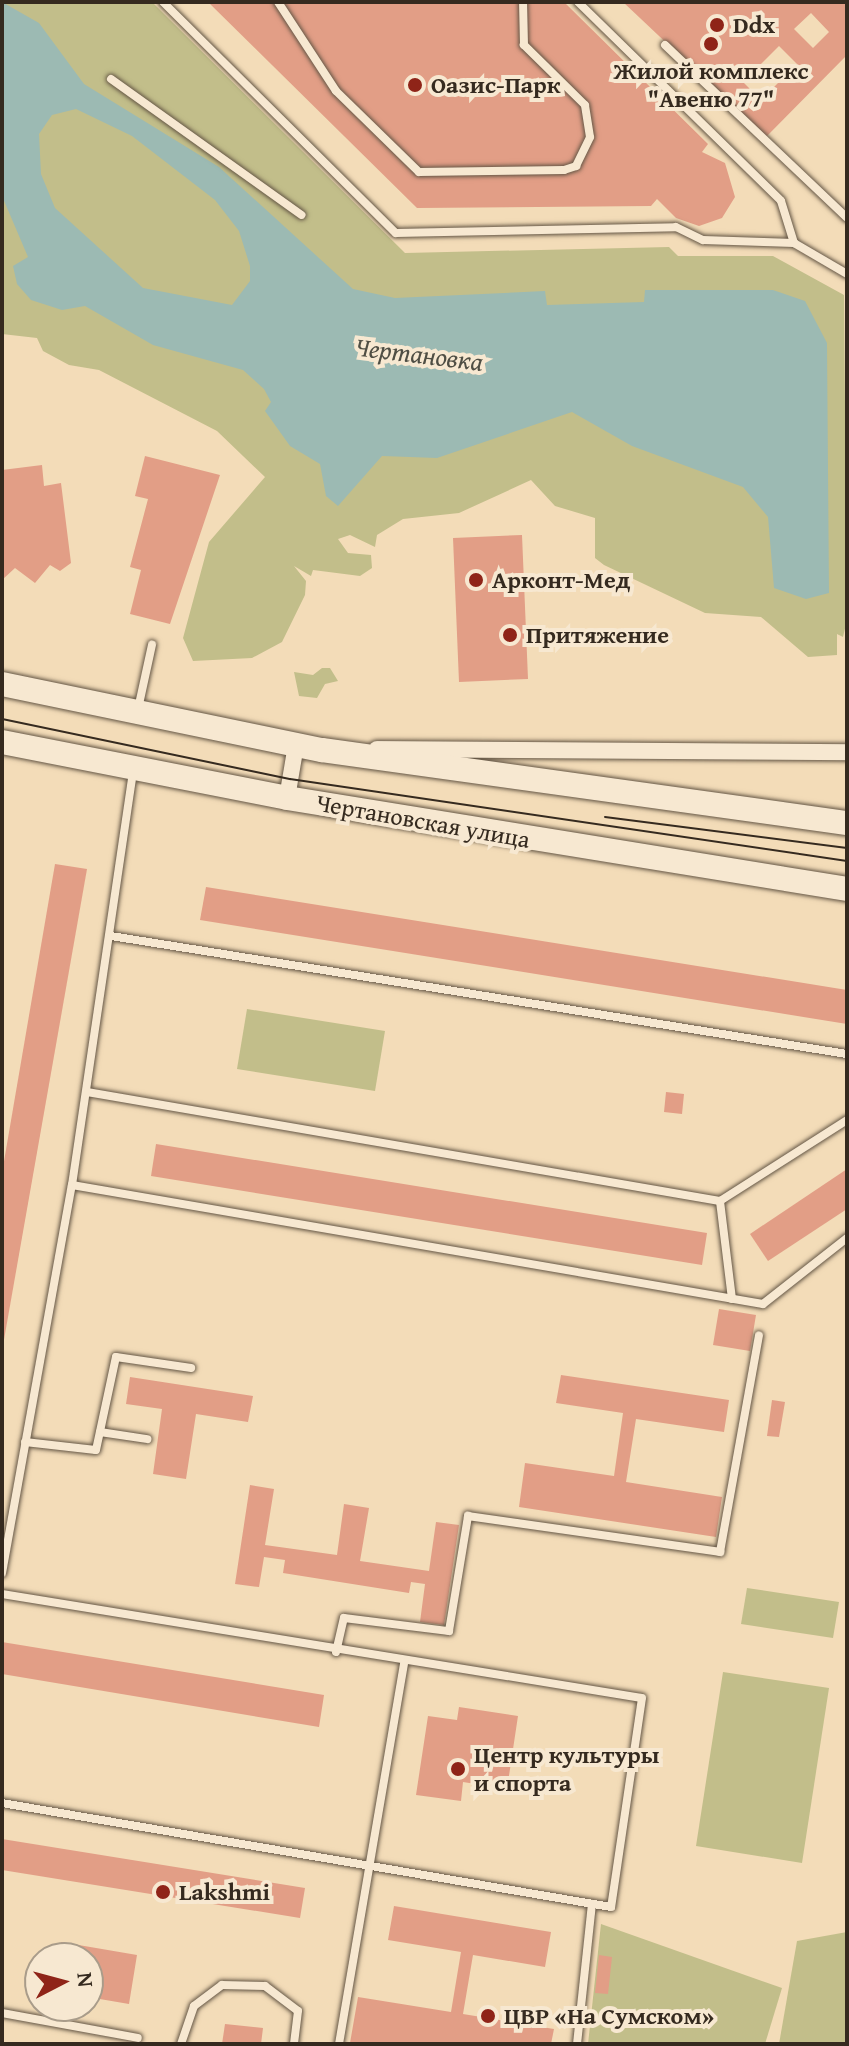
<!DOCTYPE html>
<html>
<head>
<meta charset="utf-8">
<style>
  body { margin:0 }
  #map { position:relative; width:849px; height:2046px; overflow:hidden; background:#f3dcb8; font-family:"Gentium Book Plus",serif }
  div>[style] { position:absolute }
  .green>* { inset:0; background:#c2be8a }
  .water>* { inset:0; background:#9cbab3 }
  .building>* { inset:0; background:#e29e86 }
  .roads { filter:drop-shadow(0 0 2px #645645) drop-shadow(0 0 2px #645645) }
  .lane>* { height:8px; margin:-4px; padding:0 4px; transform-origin:4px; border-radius:4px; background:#f7e8d1 }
  .street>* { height:16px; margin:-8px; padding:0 8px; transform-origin:8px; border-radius:8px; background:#f7e8d1 }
  .secondary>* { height:24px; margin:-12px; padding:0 12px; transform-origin:12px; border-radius:12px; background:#f7e8d1 }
  .tram>* { height:2px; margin:-1px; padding:0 1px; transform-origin:1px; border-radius:1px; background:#352a1f }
  .dots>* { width:22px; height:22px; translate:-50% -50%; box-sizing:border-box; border:4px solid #f7e8d1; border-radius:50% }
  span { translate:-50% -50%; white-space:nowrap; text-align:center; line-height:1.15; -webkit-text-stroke:8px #f7e8d1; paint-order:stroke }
  .poi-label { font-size:24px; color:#352a1f; font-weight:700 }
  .left { translate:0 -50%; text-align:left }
  .street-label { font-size:24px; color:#352a1f }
  .water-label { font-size:26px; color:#4f4e44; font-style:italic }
  .frame { position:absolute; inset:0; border:4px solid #352a1f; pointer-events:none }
  .north { position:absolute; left:24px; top:1942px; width:80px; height:80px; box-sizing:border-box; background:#f7e8d1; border:2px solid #a99c8a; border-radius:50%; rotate:84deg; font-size:22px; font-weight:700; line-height:32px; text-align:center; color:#352a1f }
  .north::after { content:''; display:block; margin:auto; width:28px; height:36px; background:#8f2418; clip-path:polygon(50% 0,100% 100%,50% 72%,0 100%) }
</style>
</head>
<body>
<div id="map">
  <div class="green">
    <div style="clip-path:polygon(2px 2px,152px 2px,405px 253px,669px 247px,678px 256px,773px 256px,844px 295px,847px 620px,843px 637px,837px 634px,837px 655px,808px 657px,761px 617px,705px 613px,604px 565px,595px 558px,595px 518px,555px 506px,531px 480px,459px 513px,403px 519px,377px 535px,375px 547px,350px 535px,338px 539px,348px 553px,371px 555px,372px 568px,360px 576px,313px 570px,311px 576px,294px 566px,306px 581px,305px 595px,282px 642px,252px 658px,193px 661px,183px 638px,209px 542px,265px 477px,217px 431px,99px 370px,69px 365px,43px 351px,37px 338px,2px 334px)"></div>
    <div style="clip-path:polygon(322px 668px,330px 668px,338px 681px,325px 684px,317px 698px,299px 696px,294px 672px,313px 675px)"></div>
    <div style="clip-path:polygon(247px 1009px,385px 1031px,375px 1091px,237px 1069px)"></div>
    <div style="clip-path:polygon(747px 1588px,839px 1602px,833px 1638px,741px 1624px)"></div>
    <div style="clip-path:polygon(723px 1672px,829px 1688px,802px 1863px,696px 1846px)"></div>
    <div style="clip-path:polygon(601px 1924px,782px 1988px,765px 2044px,588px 2044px)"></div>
    <div style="clip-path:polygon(847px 1932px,847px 2044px,779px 2044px,797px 1941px)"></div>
  </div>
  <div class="water">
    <div style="clip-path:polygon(evenodd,2px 2px,39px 23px,84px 84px,219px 167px,353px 289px,395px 298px,545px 291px,547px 305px,644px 302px,645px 290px,773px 290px,805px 301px,827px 343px,829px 593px,806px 599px,774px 588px,768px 517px,743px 487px,632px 446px,572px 412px,437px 458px,382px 456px,338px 506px,326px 496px,320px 464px,290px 446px,265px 411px,271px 402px,264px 389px,243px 370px,153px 345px,85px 306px,62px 310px,31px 300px,17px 284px,13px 266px,28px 257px,2px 196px,2px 2px,76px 109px,132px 136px,215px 200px,239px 231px,250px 266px,250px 281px,232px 305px,143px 288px,55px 208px,41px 174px,39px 134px,52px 115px,76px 109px)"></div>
  </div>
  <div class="building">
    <div style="clip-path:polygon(208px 2px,564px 2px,708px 144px,702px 152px,725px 163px,735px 197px,722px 218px,699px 226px,676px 218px,657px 199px,651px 206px,417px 208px)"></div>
    <div style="clip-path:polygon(evenodd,623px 2px,847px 2px,847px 55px,766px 137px,623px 2px,811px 13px,829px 32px,813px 48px,794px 29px,811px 13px,623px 2px,779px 46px,797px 64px,761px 100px,743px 82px,779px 46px)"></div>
    <div style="clip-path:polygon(145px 456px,220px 475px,170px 624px,130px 614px,141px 570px,130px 567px,148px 499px,135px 496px)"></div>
    <div style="clip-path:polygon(42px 465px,44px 486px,61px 483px,71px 563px,60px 571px,50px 565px,35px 583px,15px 568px,2px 580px,2px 470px)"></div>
    <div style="clip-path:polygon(522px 535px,528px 679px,459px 682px,453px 538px)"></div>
    <div style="clip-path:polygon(55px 864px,87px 869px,2px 1351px,2px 1173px)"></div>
    <div style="clip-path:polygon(206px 887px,847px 990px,847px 1024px,200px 920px)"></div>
    <div style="clip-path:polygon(666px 1092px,684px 1094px,682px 1114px,664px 1112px)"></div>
    <div style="clip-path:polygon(156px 1144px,707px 1233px,702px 1265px,151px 1176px)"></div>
    <div style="clip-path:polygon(847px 1169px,847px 1209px,768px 1261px,750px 1234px)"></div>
    <div style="clip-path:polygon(719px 1309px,756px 1315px,750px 1351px,713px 1345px)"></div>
    <div style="clip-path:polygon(561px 1375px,729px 1400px,724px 1432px,636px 1419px,626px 1482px,722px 1497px,716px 1537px,519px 1507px,525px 1463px,614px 1476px,623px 1413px,556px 1403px)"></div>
    <div style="clip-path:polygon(130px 1377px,253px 1396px,248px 1422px,196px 1414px,186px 1479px,153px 1474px,162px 1409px,126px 1404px)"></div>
    <div style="clip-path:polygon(772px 1400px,785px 1402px,779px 1437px,767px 1436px)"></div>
    <div style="clip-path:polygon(250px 1485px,274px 1489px,265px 1545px,337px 1555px,344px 1504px,369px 1508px,360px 1561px,429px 1571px,436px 1522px,459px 1525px,444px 1625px,420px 1622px,425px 1584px,411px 1582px,409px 1593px,283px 1573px,285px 1560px,264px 1557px,259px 1587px,235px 1584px)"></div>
    <div style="clip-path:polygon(2px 1642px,324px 1695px,319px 1727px,2px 1674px)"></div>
    <div style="clip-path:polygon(459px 1707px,518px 1716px,507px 1789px,463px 1782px,461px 1801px,416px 1795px,428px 1716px,457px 1720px)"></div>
    <div style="clip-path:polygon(2px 1839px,305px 1888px,300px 1918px,2px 1870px)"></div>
    <div style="clip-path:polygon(394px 1906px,551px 1932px,545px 1967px,473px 1955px,463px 2014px,554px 2029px,551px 2044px,350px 2043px,358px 1997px,451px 2012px,461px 1952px,388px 1940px)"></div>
    <div style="clip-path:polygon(61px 1942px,137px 1955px,129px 2004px,88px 1997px,88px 1958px,59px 1958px)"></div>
    <div style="clip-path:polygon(599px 1955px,612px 1957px,608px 1994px,595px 1993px)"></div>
    <div style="clip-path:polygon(225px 2024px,263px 2028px,261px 2044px,222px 2044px)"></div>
  </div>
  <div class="roads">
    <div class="lane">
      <div style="left:163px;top:2px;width:328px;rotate:44.8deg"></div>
      <div style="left:396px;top:233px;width:280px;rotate:-1.2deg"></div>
      <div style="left:676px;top:227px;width:30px;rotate:26deg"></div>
      <div style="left:703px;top:240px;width:91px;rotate:1.9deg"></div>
      <div style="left:794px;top:243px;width:61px;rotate:30.3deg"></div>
      <div style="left:278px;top:2px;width:106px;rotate:56.9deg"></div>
      <div style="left:336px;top:91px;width:116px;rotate:44.3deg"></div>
      <div style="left:419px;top:172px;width:145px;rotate:-0.8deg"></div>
      <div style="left:564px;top:170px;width:13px;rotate:-18deg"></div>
      <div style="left:576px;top:166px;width:32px;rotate:-64deg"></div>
      <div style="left:590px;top:137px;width:32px;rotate:-99deg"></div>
      <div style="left:585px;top:105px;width:86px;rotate:-135.5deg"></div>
      <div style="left:524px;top:45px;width:43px;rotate:-91.3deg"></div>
      <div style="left:578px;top:2px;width:284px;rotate:44.4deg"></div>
      <div style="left:781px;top:201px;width:44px;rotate:72.8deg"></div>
      <div style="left:665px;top:45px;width:251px;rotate:43.5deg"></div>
      <div style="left:111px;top:79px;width:234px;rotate:35.5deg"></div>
      <div style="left:138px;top:709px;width:66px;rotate:-77.7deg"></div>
      <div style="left:111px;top:936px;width:745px;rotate:9.11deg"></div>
      <div style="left:87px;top:1092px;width:642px;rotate:9.77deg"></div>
      <div style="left:72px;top:1185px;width:701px;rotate:9.77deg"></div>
      <div style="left:763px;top:1304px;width:107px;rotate:-38.2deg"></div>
      <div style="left:732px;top:1299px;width:99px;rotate:-97deg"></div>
      <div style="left:720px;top:1201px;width:151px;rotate:-32.5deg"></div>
      <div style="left:100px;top:1432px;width:48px;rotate:8.5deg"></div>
      <div style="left:25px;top:1442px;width:71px;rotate:6.4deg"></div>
      <div style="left:96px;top:1450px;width:95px;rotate:-77.9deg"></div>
      <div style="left:116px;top:1357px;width:76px;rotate:8.3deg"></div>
      <div style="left:2px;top:1573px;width:394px;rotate:-79.8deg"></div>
      <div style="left:72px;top:1185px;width:418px;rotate:-81.6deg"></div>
      <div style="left:2px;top:1594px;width:648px;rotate:9.23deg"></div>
      <div style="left:642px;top:1698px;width:211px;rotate:98.4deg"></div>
      <div style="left:611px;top:1907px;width:618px;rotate:-170.31deg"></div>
      <div style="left:336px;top:1652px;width:35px;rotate:-77deg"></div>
      <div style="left:344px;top:1618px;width:106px;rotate:7.1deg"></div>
      <div style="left:449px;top:1631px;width:117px;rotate:-80.6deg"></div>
      <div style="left:468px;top:1516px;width:255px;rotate:8.1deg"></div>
      <div style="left:720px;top:1552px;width:220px;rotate:-79.8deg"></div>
      <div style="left:2px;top:2013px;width:138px;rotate:10.4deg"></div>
      <div style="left:181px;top:2044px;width:40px;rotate:-71.1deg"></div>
      <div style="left:194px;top:2006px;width:35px;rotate:-37deg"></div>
      <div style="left:222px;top:1985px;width:43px;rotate:1.3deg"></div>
      <div style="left:265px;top:1986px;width:41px;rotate:37.1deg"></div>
      <div style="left:298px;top:2011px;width:33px;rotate:97deg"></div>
      <div style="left:339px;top:2044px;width:387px;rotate:-80.3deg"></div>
      <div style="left:577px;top:2044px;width:141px;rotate:-83.9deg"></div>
    </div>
    <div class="street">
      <div style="left:377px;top:749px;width:470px;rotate:0.4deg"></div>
      <div style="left:287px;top:798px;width:54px;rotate:-80.4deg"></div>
    </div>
    <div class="secondary">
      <div style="left:2px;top:684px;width:327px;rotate:11.7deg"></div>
      <div style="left:322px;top:750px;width:530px;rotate:7.92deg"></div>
      <div style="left:2px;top:742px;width:290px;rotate:11.1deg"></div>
      <div style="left:287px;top:798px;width:567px;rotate:9.23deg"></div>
    </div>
  </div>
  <div class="tram">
    <div style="left:2px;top:719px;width:294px;rotate:11.8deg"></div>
    <div style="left:290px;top:779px;width:563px;rotate:8.37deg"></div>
    <div style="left:605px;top:817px;width:244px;rotate:7.3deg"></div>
  </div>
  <div class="dots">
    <div style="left:717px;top:25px;background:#8f2418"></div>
    <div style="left:711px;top:44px;background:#8f2418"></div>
    <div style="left:415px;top:85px;background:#8f2418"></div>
    <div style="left:476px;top:580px;background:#8f2418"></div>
    <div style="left:510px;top:635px;background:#8f2418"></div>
    <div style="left:458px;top:1769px;background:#8f2418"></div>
    <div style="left:163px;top:1892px;background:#8f2418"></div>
    <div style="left:488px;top:2016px;background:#8f2418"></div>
  </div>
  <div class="poi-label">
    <span class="left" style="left:733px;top:25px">Ddx</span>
    <span style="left:711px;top:85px">Жилой комплекс<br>"Авеню 77"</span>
    <span class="left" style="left:431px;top:85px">Оазис-Парк</span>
    <span class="left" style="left:492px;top:580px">Арконт-Мед</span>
    <span class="left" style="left:526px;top:635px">Притяжение</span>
    <span class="left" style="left:474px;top:1769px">Центр культуры<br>и спорта</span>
    <span class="left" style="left:179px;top:1892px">Lakshmi</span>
    <span class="left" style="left:504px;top:2016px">ЦВР «На Сумском»</span>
  </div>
  <div class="street-label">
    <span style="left:423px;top:821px;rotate:10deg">Чертановская улица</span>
  </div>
  <div class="water-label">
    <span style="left:419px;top:354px;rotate:7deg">Чертановка</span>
  </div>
  <div class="frame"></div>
  <div class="north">N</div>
</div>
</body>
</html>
